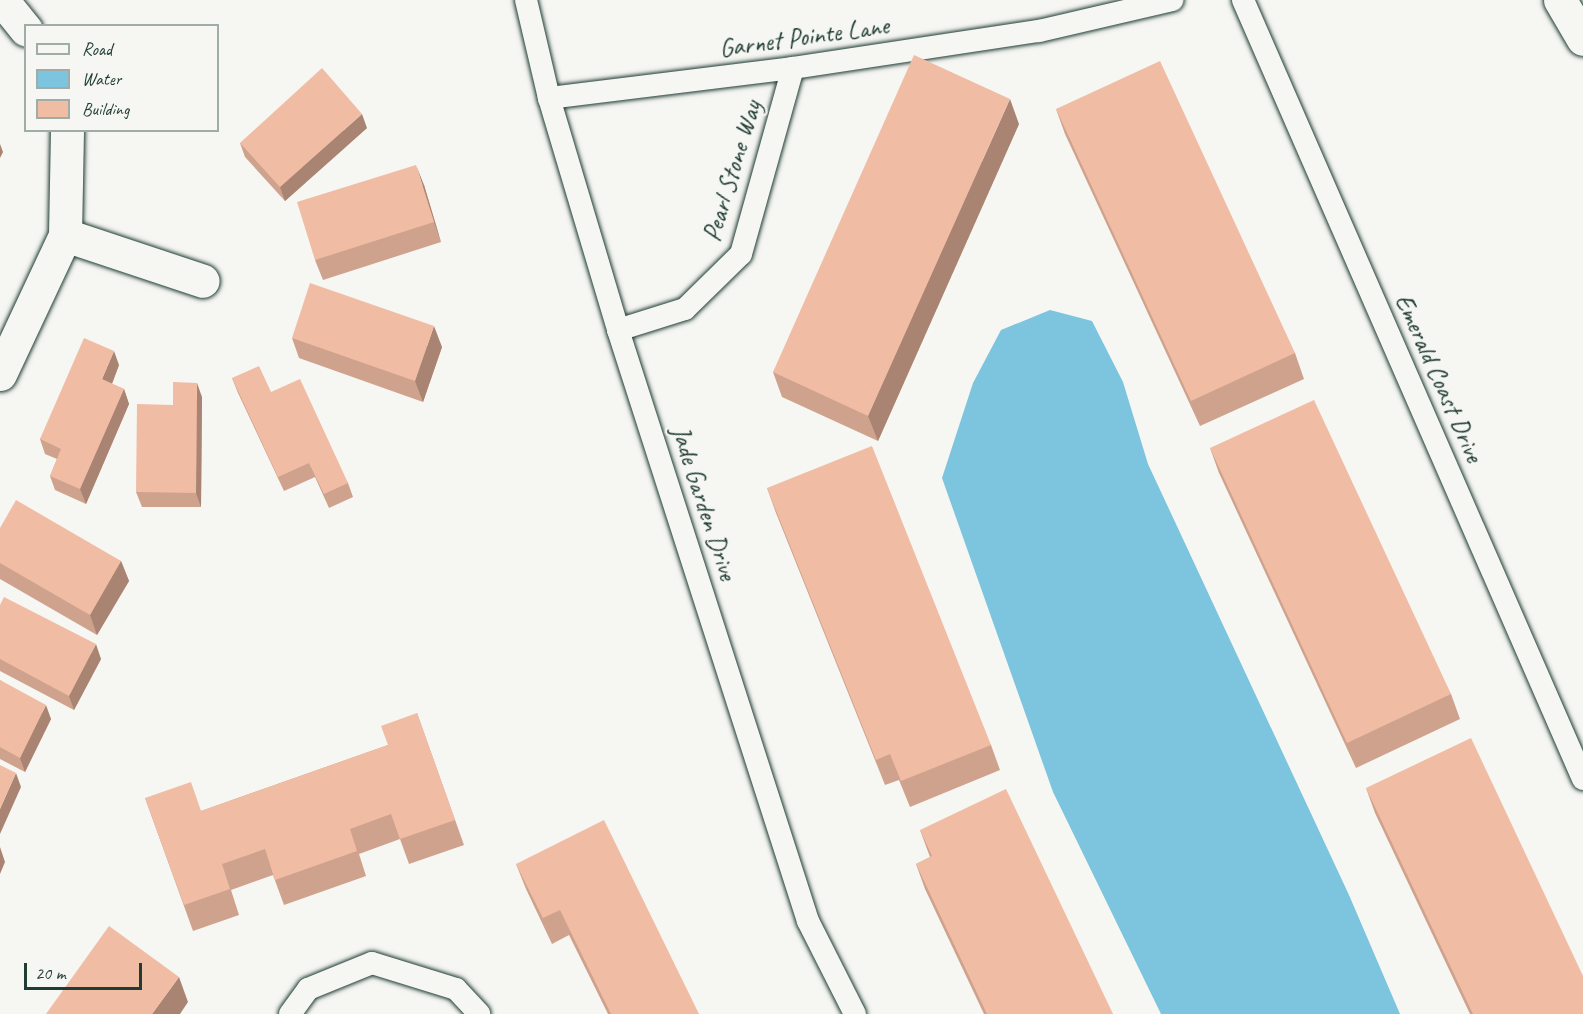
<!DOCTYPE html>
<html>
<head>
<meta charset="utf-8">
<style>
  body { margin:0 }
  #map { position:relative; width:1583px; height:1014px; overflow:hidden; background:#f6f6f2; font-family:Caveat,sans-serif }
  div>[style] { position:absolute }
  .water>* { inset:0; background:#7dc5de }
  .roads { filter:drop-shadow(0 0 2px #1f3d34) drop-shadow(0 0 2px #1f3d34) }
  .service>* { height:22px; margin:-11px; padding:0 11px; transform-origin:11px; border-radius:11px; background:#f6f6f2 }
  .minor>* { height:33px; margin:-16.5px; padding:0 16.5px; transform-origin:16.5px; border-radius:16.5px; background:#f6f6f2 }
  .motorway>* { height:33px; margin:-16.5px; padding:0 16.5px; transform-origin:16.5px; border-radius:16.5px; background:#f6f6f2 }
  .wall>* { inset:0; background:#cfa28d }
  .shaded-wall>* { inset:0; background:#a98473 }
  .building>* { inset:0; background:#f1bca4 }
  span { translate:-50% -50%; white-space:nowrap; text-align:center; line-height:1.15; -webkit-text-stroke:4.5px #f6f6f2; paint-order:stroke }
  .street-label { font-size:26px; color:#1f3d34 }
  .legend { position:absolute; left:24px; top:24px; width:195px; height:108px; box-sizing:border-box; background:#f6f6f2; border:2px solid #a0aca6; margin:0; padding:8px 10px; list-style:none; font-size:18px; color:#1f3d34 }
  .legend li { display:flex; align-items:center; gap:12px; height:30px }
  .legend b { width:30px; border:2px solid #a0aca6 }
  .scale { position:absolute; left:24px; top:963px; width:118px; height:27px; box-sizing:border-box; border:3px solid #1f3d34; border-top:0; padding-left:8px; font-size:18px; line-height:21px; white-space:nowrap; color:#1f3d34; -webkit-text-stroke:4px #f6f6f2; paint-order:stroke }
</style>
</head>
<body>
<div id="map">
  <div class="water">
    <div style="clip-path:polygon(1050px 310px,1092px 321px,1123px 382px,1148px 464px,1349px 895px,1400px 1014px,1161px 1014px,1053px 792px,942px 478px,973px 383px,1001px 330px)"></div>
  </div>
  <div class="roads">
    <div class="service">
      <div style="left:526px;top:0;width:101px;rotate:76.8deg"></div>
      <div style="left:549px;top:98px;width:242px;rotate:73.4deg"></div>
      <div style="left:618px;top:330px;width:621px;rotate:72.18deg"></div>
      <div style="left:808px;top:921px;width:104px;rotate:63.2deg"></div>
      <div style="left:1243px;top:0;width:850px;rotate:66.42deg"></div>
      <div style="left:549px;top:98px;width:246px;rotate:-7deg"></div>
      <div style="left:793px;top:68px;width:249px;rotate:-8.6deg"></div>
      <div style="left:1039px;top:31px;width:137px;rotate:-13.1deg"></div>
      <div style="left:618px;top:330px;width:70px;rotate:-17.4deg"></div>
      <div style="left:685px;top:309px;width:78px;rotate:-44.5deg"></div>
      <div style="left:741px;top:254px;width:193px;rotate:-74.4deg"></div>
      <div style="left:290px;top:1014px;width:31px;rotate:-54deg"></div>
      <div style="left:308px;top:989px;width:69px;rotate:-22.1deg"></div>
      <div style="left:372px;top:963px;width:88px;rotate:17.2deg"></div>
      <div style="left:456px;top:989px;width:34px;rotate:47deg"></div>
    </div>
    <div class="minor">
      <div style="left:2px;top:0;width:38px;rotate:51deg"></div>
      <div style="left:65px;top:235px;width:145px;rotate:18.4deg"></div>
      <div style="left:0;top:374px;width:153px;rotate:-64.9deg"></div>
      <div style="left:65px;top:235px;width:105px;rotate:-88.9deg"></div>
    </div>
    <div class="motorway">
      <div style="left:1560px;top:0;width:45px;rotate:59.5deg"></div>
    </div>
  </div>
  <div class="wall">
    <div style="clip-path:polygon(1056px 109px,1295px 353px,1304px 379px,1200px 426px,1065px 134px)"></div>
    <div style="clip-path:polygon(1019px 124px,878px 441px,782px 397px,773px 372px)"></div>
    <div style="clip-path:polygon(367px 128px,285px 201px,245px 157px,240px 143px)"></div>
    <div style="clip-path:polygon(424px 185px,441px 242px,323px 280px,315px 260px)"></div>
    <div style="clip-path:polygon(292px 338px,442px 347px,423px 402px,299px 358px)"></div>
    <div style="clip-path:polygon(119px 365px,112px 384px,124px 389px,129px 404px,86px 504px,55px 490px,50px 476px,57px 459px,45px 454px,40px 439px)"></div>
    <div style="clip-path:polygon(232px 378px,271px 392px,348px 483px,353px 497px,329px 508px,315px 477px,284px 491px,238px 393px)"></div>
    <div style="clip-path:polygon(202px 397px,201px 507px,142px 507px,136px 492px,173px 405px)"></div>
    <div style="clip-path:polygon(1210px 448px,1451px 694px,1460px 719px,1356px 768px,1219px 473px)"></div>
    <div style="clip-path:polygon(767px 488px,991px 745px,1000px 770px,910px 807px,899px 780px,885px 785px,776px 513px)"></div>
    <div style="clip-path:polygon(0 528px,121px 561px,129px 581px,97px 635px,0 579px)"></div>
    <div style="clip-path:polygon(0 605px,101px 659px,74px 710px,0 671px)"></div>
    <div style="clip-path:polygon(0 680px,51px 719px,25px 772px,0 759px)"></div>
    <div style="clip-path:polygon(417px 713px,464px 845px,409px 864px,400px 839px,359px 854px,366px 876px,284px 905px,273px 875px,231px 890px,239px 915px,193px 931px,145px 798px,201px 811px,388px 745px)"></div>
    <div style="clip-path:polygon(1366px 788px,1583px 1014px,1470px 1014px,1375px 813px)"></div>
    <div style="clip-path:polygon(920px 830px,1113px 1014px,984px 1014px,925px 889px,916px 864px,930px 857px)"></div>
    <div style="clip-path:polygon(516px 864px,699px 1014px,608px 1014px,569px 935px,552px 944px,526px 889px)"></div>
  </div>
  <div class="shaded-wall">
    <div style="clip-path:polygon(1010px 99px,1019px 124px,878px 441px,868px 416px)"></div>
    <div style="clip-path:polygon(362px 114px,367px 128px,285px 201px,280px 187px)"></div>
    <div style="clip-path:polygon(0 144px,3px 152px,0 158px)"></div>
    <div style="clip-path:polygon(416px 165px,424px 185px,441px 242px,434px 222px)"></div>
    <div style="clip-path:polygon(434px 326px,442px 347px,423px 402px,415px 381px)"></div>
    <div style="clip-path:polygon(114px 351px,119px 365px,108px 394px,102px 379px)"></div>
    <div style="clip-path:polygon(197px 383px,202px 397px,201px 507px,196px 493px)"></div>
    <div style="clip-path:polygon(124px 389px,129px 404px,86px 504px,80px 489px)"></div>
    <div style="clip-path:polygon(121px 561px,129px 581px,97px 635px,90px 615px)"></div>
    <div style="clip-path:polygon(96px 644px,101px 659px,74px 710px,69px 696px)"></div>
    <div style="clip-path:polygon(46px 705px,51px 719px,25px 772px,20px 758px)"></div>
    <div style="clip-path:polygon(16px 773px,21px 787px,0 834px,0 809px)"></div>
    <div style="clip-path:polygon(0 847px,5px 862px,0 874px)"></div>
    <div style="clip-path:polygon(179px 977px,188px 1002px,180px 1014px,152px 1014px)"></div>
  </div>
  <div class="building">
    <div style="clip-path:polygon(914px 55px,1010px 99px,868px 416px,773px 372px)"></div>
    <div style="clip-path:polygon(1160px 61px,1295px 353px,1191px 401px,1056px 109px)"></div>
    <div style="clip-path:polygon(322px 68px,362px 114px,280px 187px,240px 143px)"></div>
    <div style="clip-path:polygon(416px 165px,434px 222px,315px 260px,297px 202px)"></div>
    <div style="clip-path:polygon(310px 283px,434px 326px,415px 381px,292px 338px)"></div>
    <div style="clip-path:polygon(84px 338px,114px 351px,102px 379px,124px 389px,80px 489px,50px 476px,61px 449px,40px 439px)"></div>
    <div style="clip-path:polygon(259px 366px,271px 392px,300px 379px,348px 483px,324px 494px,309px 463px,278px 477px,232px 378px)"></div>
    <div style="clip-path:polygon(173px 382px,197px 383px,196px 493px,136px 492px,137px 404px,173px 405px)"></div>
    <div style="clip-path:polygon(1314px 400px,1451px 694px,1347px 743px,1210px 448px)"></div>
    <div style="clip-path:polygon(872px 446px,991px 745px,901px 781px,890px 754px,876px 760px,767px 488px)"></div>
    <div style="clip-path:polygon(16px 500px,121px 561px,90px 615px,0 563px,0 528px)"></div>
    <div style="clip-path:polygon(4px 597px,96px 644px,69px 696px,0 659px,0 605px)"></div>
    <div style="clip-path:polygon(0 680px,46px 705px,20px 758px,0 747px)"></div>
    <div style="clip-path:polygon(417px 713px,455px 820px,400px 839px,391px 814px,350px 829px,357px 851px,275px 880px,265px 849px,222px 864px,230px 889px,184px 905px,145px 798px,191px 782px,201px 811px,388px 745px,381px 726px)"></div>
    <div style="clip-path:polygon(1471px 738px,1583px 976px,1583px 1014px,1473px 1014px,1366px 788px)"></div>
    <div style="clip-path:polygon(0 765px,16px 773px,0 809px)"></div>
    <div style="clip-path:polygon(1006px 789px,1113px 1014px,987px 1014px,916px 864px,932px 856px,920px 830px)"></div>
    <div style="clip-path:polygon(604px 820px,699px 1014px,611px 1014px,560px 910px,543px 918px,516px 864px)"></div>
    <div style="clip-path:polygon(109px 926px,179px 977px,152px 1014px,46px 1014px)"></div>
  </div>
  <div class="street-label">
    <span style="left:804px;top:37px;rotate:-8deg">Garnet Pointe Lane</span>
    <span style="left:732px;top:171px;rotate:-73deg">Pearl Stone Way</span>
    <span style="left:1439px;top:378px;rotate:66deg">Emerald Coast Drive</span>
    <span style="left:704px;top:503px;rotate:72deg">Jade Garden Drive</span>
  </div>
  <ul class="legend">
  <li><b style="height:8px;background:#f6f6f2"></b>Road</li>
  <li><b style="height:16px;background:#7dc5de"></b>Water</li>
  <li><b style="height:16px;background:#f1bca4"></b>Building</li>
  </ul>
  <div class="scale">20 m</div>
</div>
</body>
</html>
